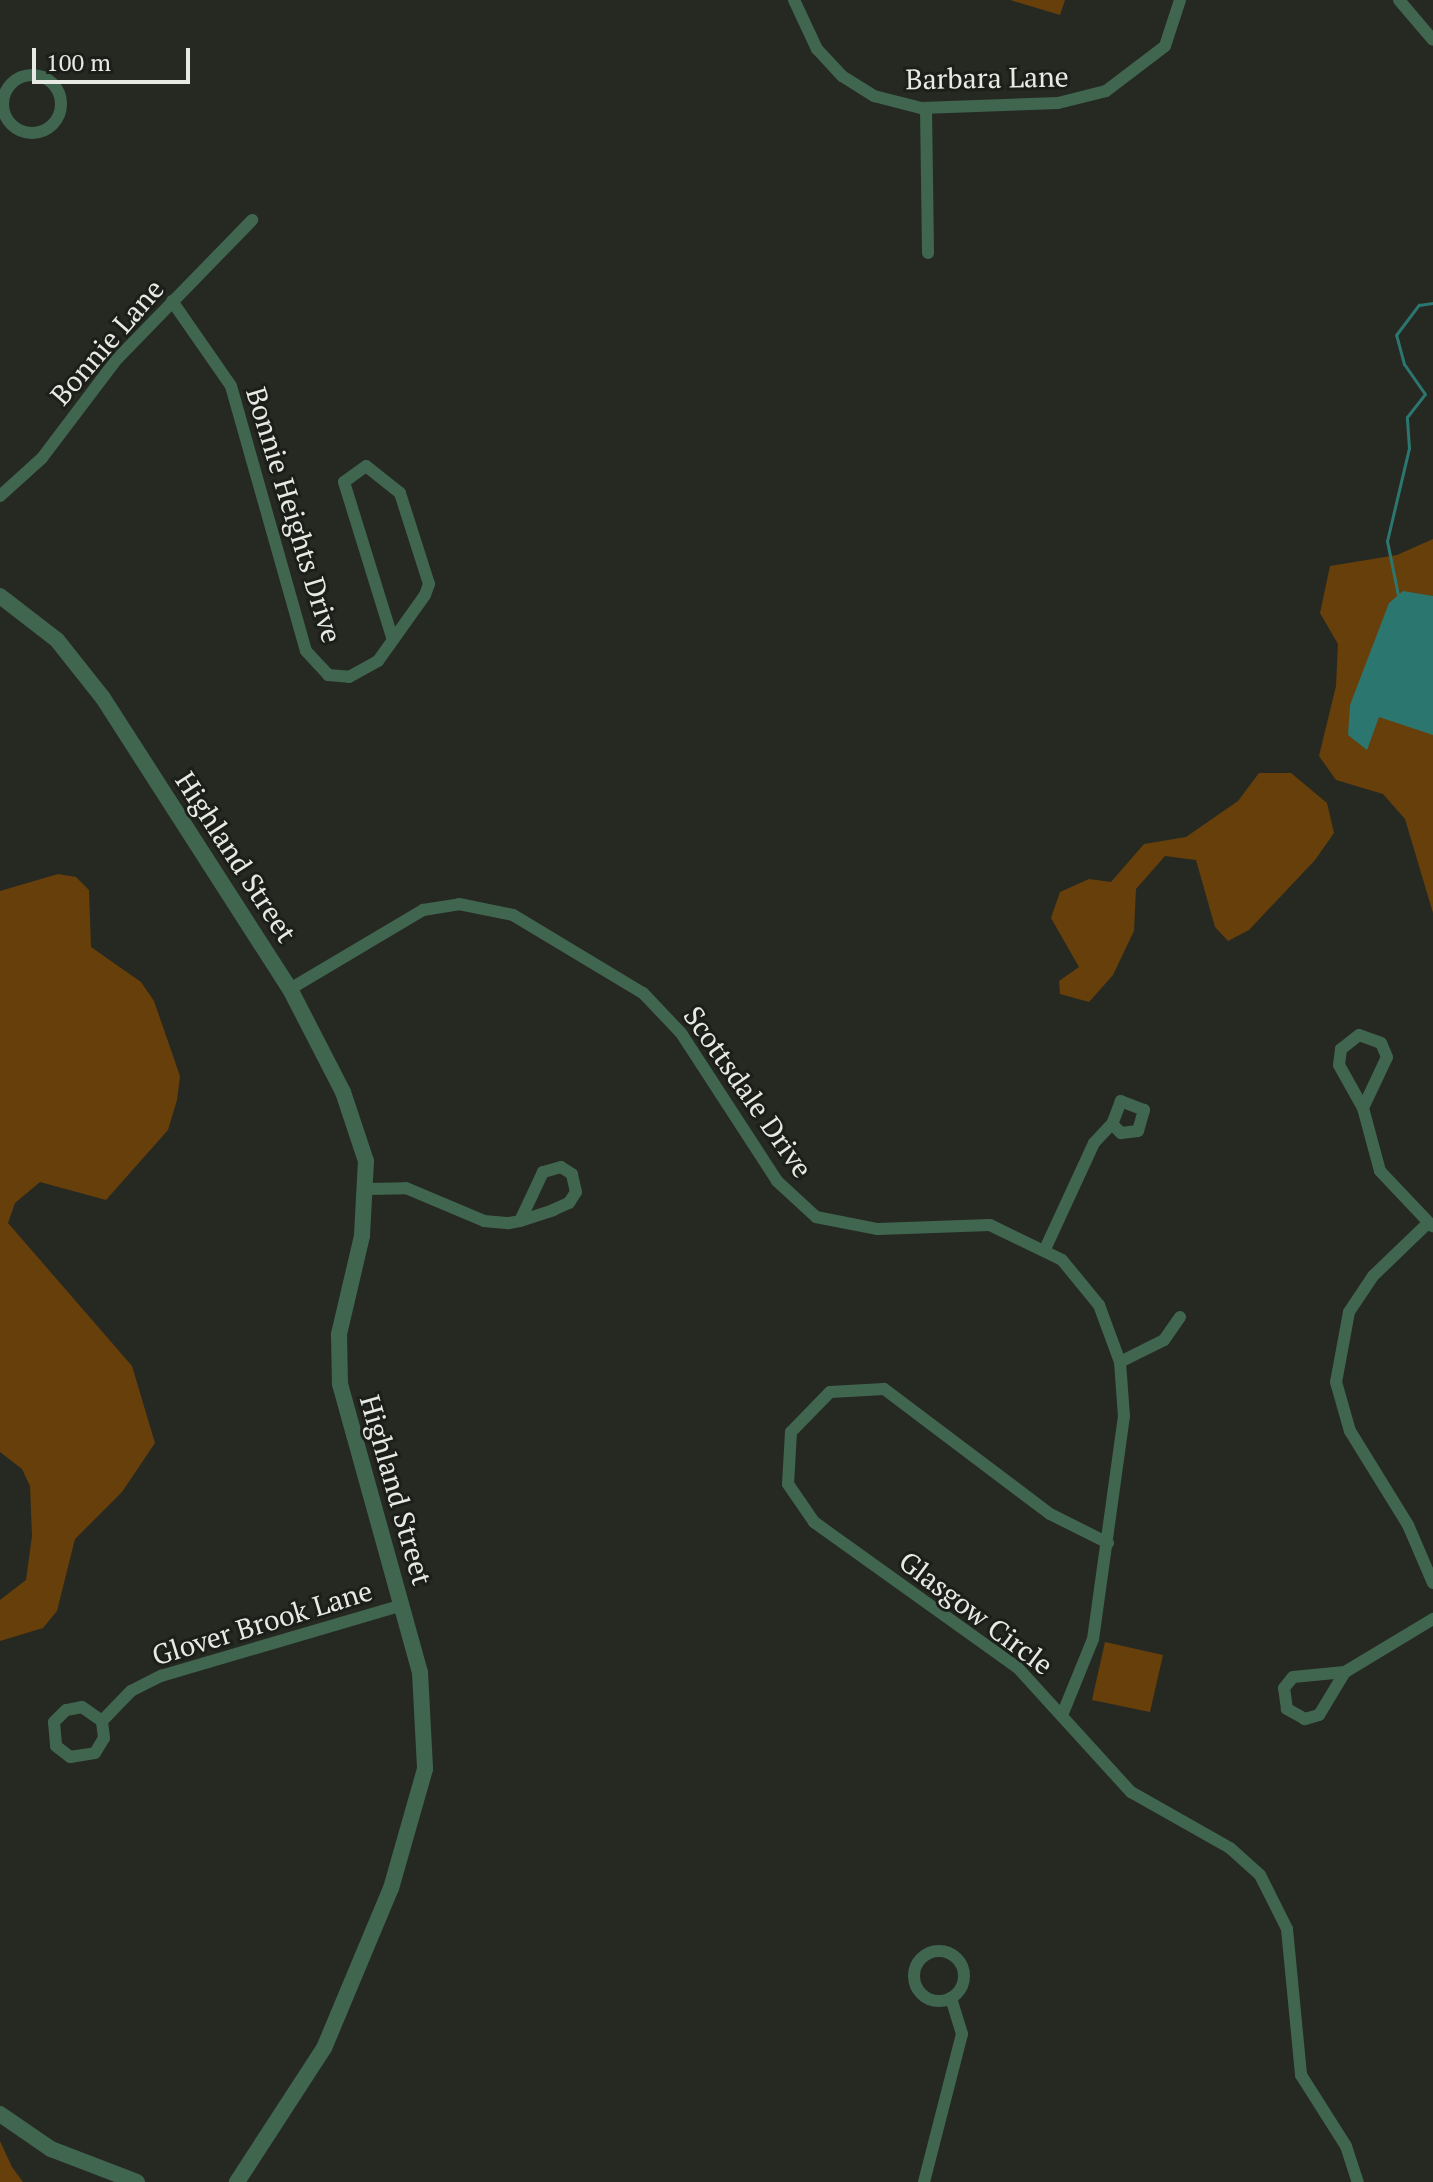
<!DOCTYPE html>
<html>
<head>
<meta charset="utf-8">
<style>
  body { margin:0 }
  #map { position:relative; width:1433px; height:2182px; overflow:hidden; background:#262922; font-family:"PT Serif",serif }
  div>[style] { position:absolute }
  .green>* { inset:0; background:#663f0b }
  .water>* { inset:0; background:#2c7670 }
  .stream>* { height:3px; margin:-1.5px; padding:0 1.5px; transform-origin:1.5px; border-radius:1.5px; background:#2c7670 }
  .minor>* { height:12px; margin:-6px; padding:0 6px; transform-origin:6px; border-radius:6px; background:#416650 }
  .minor>.ring { margin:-6px; padding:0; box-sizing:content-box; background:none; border:12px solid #416650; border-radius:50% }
  .tertiary>* { height:16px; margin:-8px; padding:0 8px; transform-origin:8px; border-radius:8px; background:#416650 }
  span { translate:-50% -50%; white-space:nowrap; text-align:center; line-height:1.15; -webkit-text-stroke:6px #1c1f19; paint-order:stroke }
  .street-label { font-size:28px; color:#e7e9e5 }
  .scale { position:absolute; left:32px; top:48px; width:158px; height:36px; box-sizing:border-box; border:4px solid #e7e9e5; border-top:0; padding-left:10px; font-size:24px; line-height:28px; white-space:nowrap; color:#e7e9e5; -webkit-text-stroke:6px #1c1f19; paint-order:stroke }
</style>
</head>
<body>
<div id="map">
  <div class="green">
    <div style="clip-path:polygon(1010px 0,1065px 0,1060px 15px)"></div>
    <div style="clip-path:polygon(1433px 539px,1433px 913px,1405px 819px,1383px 794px,1336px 780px,1319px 756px,1336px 686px,1338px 644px,1320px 613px,1330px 566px,1397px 555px)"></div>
    <div style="clip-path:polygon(1259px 773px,1291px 773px,1327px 803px,1334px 833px,1315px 860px,1249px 930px,1228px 941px,1215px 927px,1196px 860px,1165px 856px,1136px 889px,1134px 931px,1113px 975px,1089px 1002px,1060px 994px,1059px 981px,1079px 967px,1051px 918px,1060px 892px,1089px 879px,1111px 882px,1144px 844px,1186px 837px,1238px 801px)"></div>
    <div style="clip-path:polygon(58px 874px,76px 877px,89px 890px,91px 947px,141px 982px,154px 1001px,180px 1076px,177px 1100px,168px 1130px,106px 1200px,40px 1182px,15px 1203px,8px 1223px,132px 1366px,155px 1443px,122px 1492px,75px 1539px,57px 1611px,43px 1628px,0 1641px,0 1600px,26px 1580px,32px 1536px,30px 1486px,22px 1469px,0 1452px,0 891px)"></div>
    <div style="clip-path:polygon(1105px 1642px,1163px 1655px,1150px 1712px,1092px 1700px)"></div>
    <div style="clip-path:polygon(0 2141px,12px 2167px,23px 2182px,0 2182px)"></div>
  </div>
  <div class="water">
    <div style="clip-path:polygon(1403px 591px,1433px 596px,1433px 735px,1379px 717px,1367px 750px,1348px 735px,1350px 705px,1389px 603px)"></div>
  </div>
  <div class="stream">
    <div style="left:1398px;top:595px;width:55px;rotate:-101.5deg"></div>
    <div style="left:1387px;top:541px;width:96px;rotate:-76.7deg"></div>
    <div style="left:1409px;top:448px;width:31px;rotate:-94deg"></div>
    <div style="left:1407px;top:417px;width:29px;rotate:-52deg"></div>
    <div style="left:1425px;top:394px;width:37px;rotate:-125deg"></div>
    <div style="left:1404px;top:364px;width:30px;rotate:-105deg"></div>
    <div style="left:1396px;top:335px;width:38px;rotate:-53deg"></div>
    <div style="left:1419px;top:305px;width:14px;rotate:-8deg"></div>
  </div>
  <div class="minor">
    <div style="left:794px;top:0;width:54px;rotate:64.9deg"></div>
    <div style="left:817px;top:49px;width:37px;rotate:47deg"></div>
    <div style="left:842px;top:76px;width:38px;rotate:32deg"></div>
    <div style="left:874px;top:96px;width:49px;rotate:14.3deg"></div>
    <div style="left:921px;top:108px;width:137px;rotate:-2.1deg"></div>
    <div style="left:1058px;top:103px;width:49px;rotate:-14deg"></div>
    <div style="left:1106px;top:91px;width:74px;rotate:-37.3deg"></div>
    <div style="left:1165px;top:46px;width:48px;rotate:-71.9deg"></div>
    <div style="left:1399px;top:0;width:52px;rotate:49.6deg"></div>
    <div class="ring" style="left:3px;top:75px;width:46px;height:46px"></div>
    <div style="left:926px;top:108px;width:145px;rotate:89.2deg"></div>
    <div style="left:172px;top:301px;width:103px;rotate:55.2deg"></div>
    <div style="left:231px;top:386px;width:275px;rotate:74.2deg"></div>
    <div style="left:306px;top:651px;width:33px;rotate:47deg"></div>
    <div style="left:328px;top:675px;width:21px;rotate:5deg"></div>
    <div style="left:349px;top:677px;width:33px;rotate:-29deg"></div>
    <div style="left:378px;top:661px;width:81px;rotate:-54.5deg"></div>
    <div style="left:425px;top:595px;width:12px;rotate:-70deg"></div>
    <div style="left:429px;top:584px;width:96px;rotate:-107.7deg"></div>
    <div style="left:400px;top:493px;width:43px;rotate:-141.5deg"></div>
    <div style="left:366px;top:466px;width:27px;rotate:144deg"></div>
    <div style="left:344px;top:482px;width:165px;rotate:72.8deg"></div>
    <div style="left:0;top:496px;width:57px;rotate:-42.1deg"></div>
    <div style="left:42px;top:458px;width:124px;rotate:-52.9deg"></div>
    <div style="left:117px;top:359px;width:194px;rotate:-45.8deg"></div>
    <div style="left:290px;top:989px;width:155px;rotate:-30.7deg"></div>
    <div style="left:423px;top:910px;width:36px;rotate:-9deg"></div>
    <div style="left:459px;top:904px;width:55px;rotate:11.5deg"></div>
    <div style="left:513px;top:915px;width:152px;rotate:31deg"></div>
    <div style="left:643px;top:993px;width:55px;rotate:46.5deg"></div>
    <div style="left:681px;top:1033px;width:176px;rotate:57deg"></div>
    <div style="left:777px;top:1181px;width:53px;rotate:42.7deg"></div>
    <div style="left:816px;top:1217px;width:63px;rotate:11deg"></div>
    <div style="left:878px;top:1229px;width:112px;rotate:-2deg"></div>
    <div style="left:990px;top:1225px;width:80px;rotate:25.9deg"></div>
    <div style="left:1062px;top:1260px;width:58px;rotate:50.6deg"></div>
    <div style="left:1099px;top:1305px;width:61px;rotate:69.8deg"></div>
    <div style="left:1120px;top:1362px;width:54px;rotate:85.8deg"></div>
    <div style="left:1124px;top:1416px;width:225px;rotate:97.9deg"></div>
    <div style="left:1093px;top:1639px;width:80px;rotate:112.1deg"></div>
    <div style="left:1363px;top:1108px;width:56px;rotate:-64.8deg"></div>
    <div style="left:1387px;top:1057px;width:15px;rotate:-113deg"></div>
    <div style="left:1381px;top:1043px;width:23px;rotate:-160deg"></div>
    <div style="left:1359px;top:1035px;width:23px;rotate:142deg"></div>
    <div style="left:1341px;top:1049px;width:16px;rotate:97deg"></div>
    <div style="left:1339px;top:1065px;width:49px;rotate:60.8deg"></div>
    <div style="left:1363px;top:1108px;width:65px;rotate:74.9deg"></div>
    <div style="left:1380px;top:1171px;width:76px;rotate:46.6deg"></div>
    <div style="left:367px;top:1189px;width:39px;rotate:-1deg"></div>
    <div style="left:406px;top:1188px;width:85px;rotate:22.9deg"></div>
    <div style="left:484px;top:1221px;width:25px;rotate:5deg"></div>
    <div style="left:509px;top:1223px;width:11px;rotate:-10deg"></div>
    <div style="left:520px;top:1221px;width:35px;rotate:-18deg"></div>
    <div style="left:553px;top:1210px;width:17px;rotate:-24deg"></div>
    <div style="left:569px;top:1203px;width:13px;rotate:-58deg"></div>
    <div style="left:576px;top:1192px;width:18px;rotate:-103deg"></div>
    <div style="left:572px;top:1174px;width:13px;rotate:-148deg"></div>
    <div style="left:561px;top:1167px;width:19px;rotate:164deg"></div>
    <div style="left:543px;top:1172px;width:54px;rotate:115.1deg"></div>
    <div style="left:1427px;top:1224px;width:75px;rotate:136.1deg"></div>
    <div style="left:1373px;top:1276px;width:43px;rotate:123.7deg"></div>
    <div style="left:1349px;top:1312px;width:71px;rotate:100.5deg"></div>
    <div style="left:1336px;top:1382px;width:51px;rotate:74.1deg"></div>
    <div style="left:1350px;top:1431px;width:110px;rotate:58.3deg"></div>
    <div style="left:1408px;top:1525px;width:63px;rotate:66.7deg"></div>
    <div style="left:1046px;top:1247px;width:115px;rotate:-65.2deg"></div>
    <div style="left:1094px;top:1143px;width:26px;rotate:-47deg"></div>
    <div style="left:1112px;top:1124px;width:13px;rotate:45deg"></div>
    <div style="left:1121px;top:1133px;width:17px;rotate:-7deg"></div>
    <div style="left:1138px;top:1131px;width:22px;rotate:-74deg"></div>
    <div style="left:1144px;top:1110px;width:25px;rotate:-159deg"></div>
    <div style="left:1121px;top:1101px;width:25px;rotate:111deg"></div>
    <div style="left:1120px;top:1362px;width:49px;rotate:-26.6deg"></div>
    <div style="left:1164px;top:1340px;width:28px;rotate:-55deg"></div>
    <div style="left:1108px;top:1543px;width:65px;rotate:-153.4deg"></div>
    <div style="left:1050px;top:1514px;width:208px;rotate:-143deg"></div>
    <div style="left:884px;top:1389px;width:54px;rotate:176.8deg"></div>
    <div style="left:830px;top:1392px;width:56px;rotate:134.3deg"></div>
    <div style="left:791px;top:1432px;width:52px;rotate:93.3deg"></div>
    <div style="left:788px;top:1484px;width:46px;rotate:55.6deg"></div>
    <div style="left:814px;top:1522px;width:251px;rotate:35.6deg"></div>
    <div style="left:1018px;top:1668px;width:168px;rotate:47.7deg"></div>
    <div style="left:1131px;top:1792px;width:114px;rotate:29.5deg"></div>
    <div style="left:1230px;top:1848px;width:40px;rotate:42deg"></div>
    <div style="left:1260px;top:1875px;width:60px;rotate:63.4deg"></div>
    <div style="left:1287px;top:1929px;width:147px;rotate:84.5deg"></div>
    <div style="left:1301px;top:2075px;width:84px;rotate:57.6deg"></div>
    <div style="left:1346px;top:2146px;width:38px;rotate:72deg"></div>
    <div style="left:1345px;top:1672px;width:50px;rotate:121.2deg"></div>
    <div style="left:1319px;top:1715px;width:15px;rotate:164deg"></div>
    <div style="left:1305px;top:1719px;width:21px;rotate:-151deg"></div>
    <div style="left:1287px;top:1709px;width:21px;rotate:-98deg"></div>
    <div style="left:1284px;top:1688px;width:14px;rotate:-51deg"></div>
    <div style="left:1293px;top:1677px;width:52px;rotate:-5.5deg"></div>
    <div style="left:1345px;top:1672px;width:103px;rotate:-31.1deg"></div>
    <div style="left:102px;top:1721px;width:24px;rotate:-145deg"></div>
    <div style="left:82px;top:1707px;width:16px;rotate:169deg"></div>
    <div style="left:66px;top:1710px;width:17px;rotate:135deg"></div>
    <div style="left:54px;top:1722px;width:24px;rotate:85deg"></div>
    <div style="left:56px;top:1746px;width:18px;rotate:38deg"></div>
    <div style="left:70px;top:1757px;width:25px;rotate:-9deg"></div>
    <div style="left:95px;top:1753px;width:17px;rotate:-59deg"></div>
    <div style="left:104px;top:1738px;width:17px;rotate:-97deg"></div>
    <div style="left:102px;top:1721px;width:42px;rotate:-46deg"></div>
    <div style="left:131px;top:1691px;width:34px;rotate:-27deg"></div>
    <div style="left:161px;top:1676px;width:251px;rotate:-16.4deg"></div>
    <div class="ring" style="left:914px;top:1951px;width:38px;height:38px"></div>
    <div style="left:924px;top:2182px;width:153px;rotate:-75.6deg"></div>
    <div style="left:962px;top:2034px;width:38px;rotate:-107deg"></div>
  </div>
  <div class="tertiary">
    <div style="left:0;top:596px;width:72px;rotate:37.7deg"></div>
    <div style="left:57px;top:640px;width:74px;rotate:51.6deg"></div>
    <div style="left:103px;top:698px;width:346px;rotate:57.3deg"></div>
    <div style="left:290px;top:989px;width:116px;rotate:62.8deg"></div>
    <div style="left:343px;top:1092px;width:73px;rotate:71.6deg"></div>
    <div style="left:366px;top:1161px;width:75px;rotate:93.1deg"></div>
    <div style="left:362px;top:1236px;width:101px;rotate:103.2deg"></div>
    <div style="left:339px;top:1334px;width:50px;rotate:88.9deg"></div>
    <div style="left:340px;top:1384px;width:299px;rotate:74.5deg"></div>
    <div style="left:420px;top:1672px;width:97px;rotate:87deg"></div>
    <div style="left:425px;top:1769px;width:124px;rotate:105.9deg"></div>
    <div style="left:391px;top:1888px;width:173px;rotate:112.7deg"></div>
    <div style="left:324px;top:2048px;width:160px;rotate:123deg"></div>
    <div style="left:0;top:2114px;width:62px;rotate:34.5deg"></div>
    <div style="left:51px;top:2149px;width:92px;rotate:21deg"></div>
  </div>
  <div class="street-label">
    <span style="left:987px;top:78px;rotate:-1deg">Barbara Lane</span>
    <span style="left:107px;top:342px;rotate:-49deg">Bonnie Lane</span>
    <span style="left:294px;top:515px;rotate:73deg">Bonnie Heights Drive</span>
    <span style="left:236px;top:857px;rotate:57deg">Highland Street</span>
    <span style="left:748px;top:1092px;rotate:55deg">Scottsdale Drive</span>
    <span style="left:396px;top:1490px;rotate:74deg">Highland Street</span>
    <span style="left:976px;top:1613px;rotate:37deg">Glasgow Circle</span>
    <span style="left:262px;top:1623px;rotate:-17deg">Glover Brook Lane</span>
  </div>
  <div class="scale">100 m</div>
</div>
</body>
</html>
